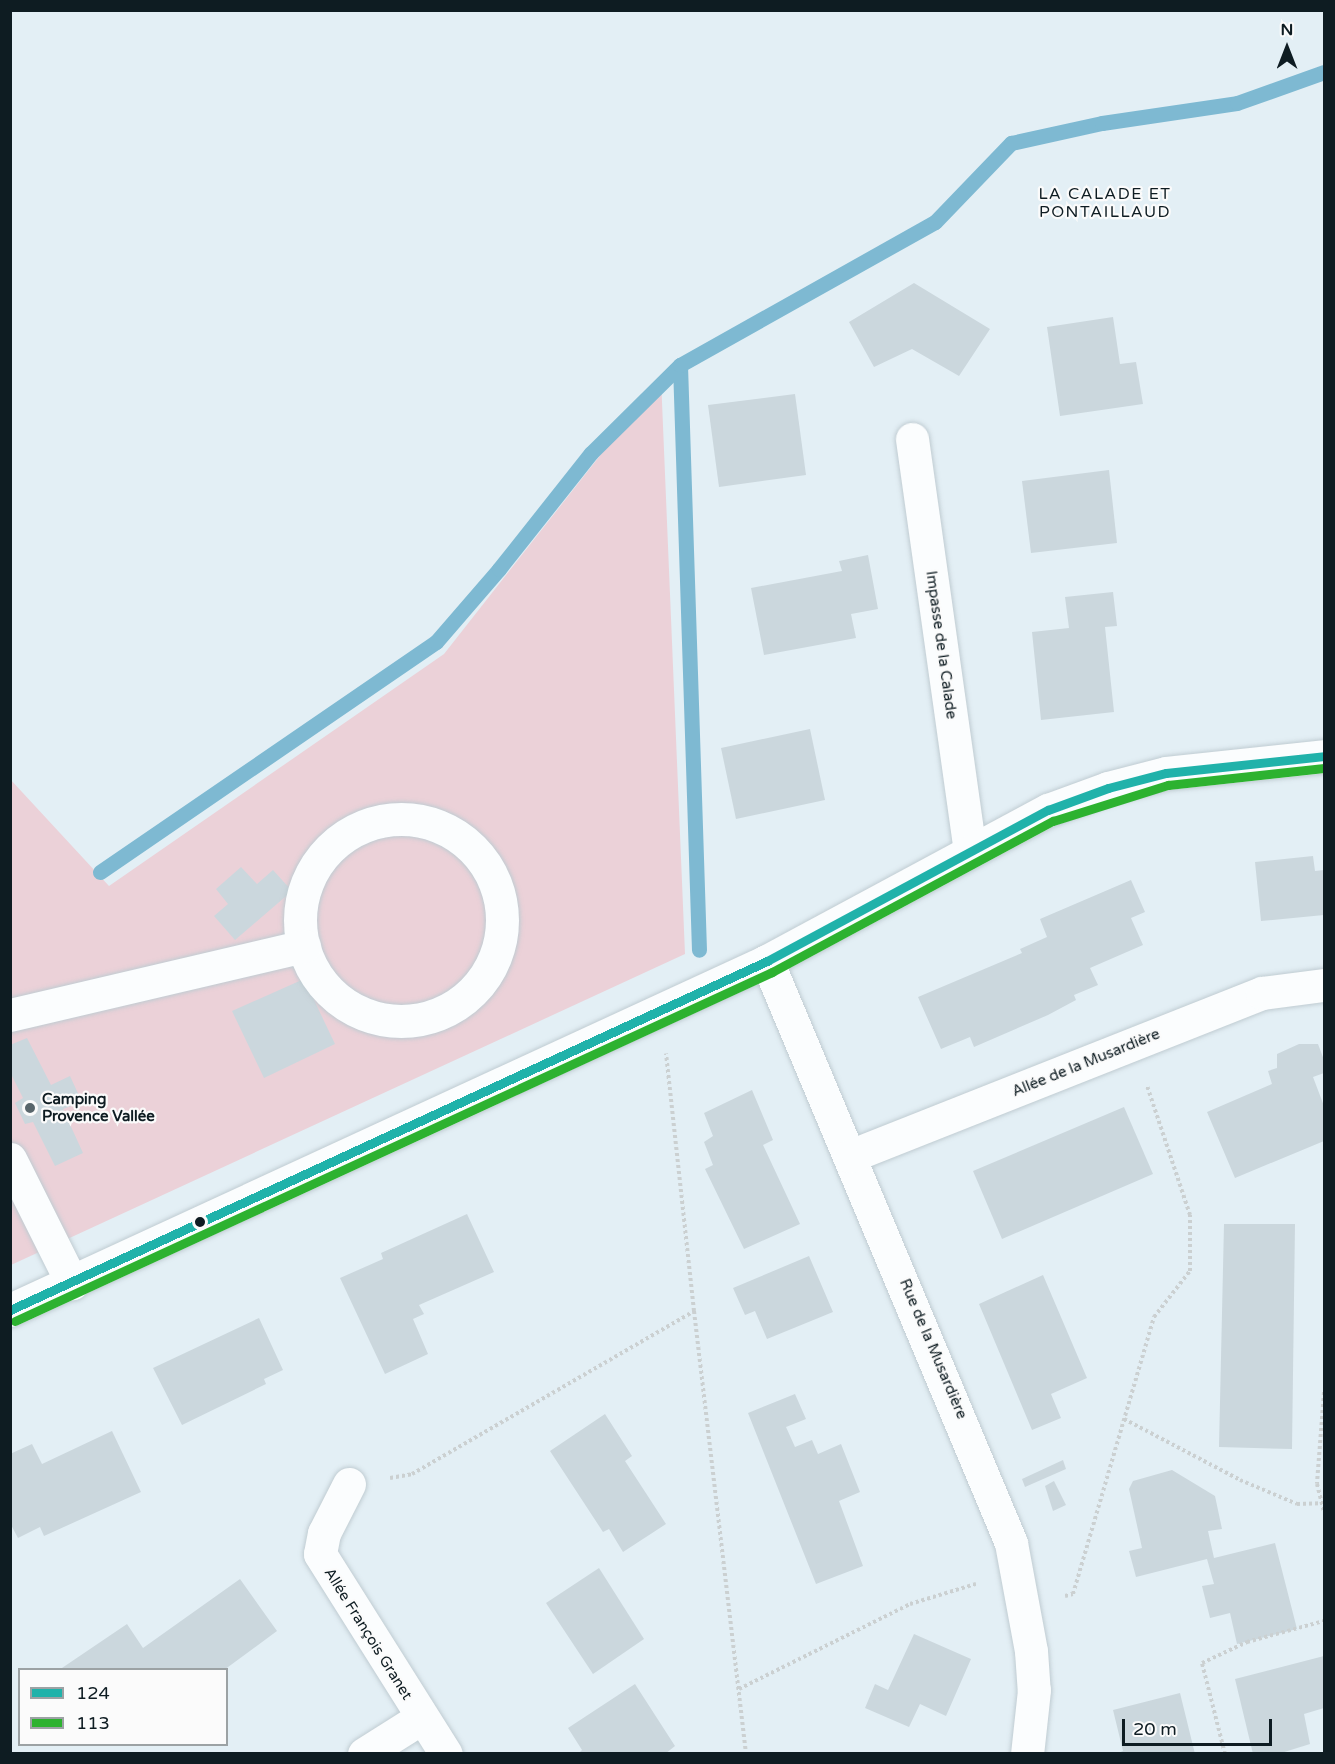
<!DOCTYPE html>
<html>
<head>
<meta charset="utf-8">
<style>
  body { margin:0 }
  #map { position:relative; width:1335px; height:1764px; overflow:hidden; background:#e3eff5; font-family:"Varela Round",sans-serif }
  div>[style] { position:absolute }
  .green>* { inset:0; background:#ebd1d8 }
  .stream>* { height:15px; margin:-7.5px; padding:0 7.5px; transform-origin:7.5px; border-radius:7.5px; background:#7eb9d2 }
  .building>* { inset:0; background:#cbd7dd }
  .path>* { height:4px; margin-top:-2px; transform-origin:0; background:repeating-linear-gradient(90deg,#cbd0d1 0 3px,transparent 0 6px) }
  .roads { filter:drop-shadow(0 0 2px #c0ccd2) drop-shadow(0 0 2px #c0ccd2) }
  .minor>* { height:33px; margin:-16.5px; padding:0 16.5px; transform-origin:16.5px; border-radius:16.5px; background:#fbfdfe }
  .minor>.ring { margin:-16.5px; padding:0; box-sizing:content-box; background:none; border:33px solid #fbfdfe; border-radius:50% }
  .bus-1>* { height:9px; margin:-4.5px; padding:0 4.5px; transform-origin:4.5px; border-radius:4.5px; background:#20b2aa }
  .bus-2>* { height:9px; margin:-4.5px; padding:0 4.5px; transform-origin:4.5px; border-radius:4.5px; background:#2db230 }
  .dots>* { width:16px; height:16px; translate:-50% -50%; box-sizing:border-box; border:3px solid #fbfbfb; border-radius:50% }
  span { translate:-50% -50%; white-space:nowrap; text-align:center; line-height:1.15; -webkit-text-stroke:4.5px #fbfbfb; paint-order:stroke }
  .street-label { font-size:15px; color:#0e1c22 }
  .poi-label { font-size:15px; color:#0e1c22; font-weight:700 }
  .left { translate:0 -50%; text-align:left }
  .neighbourhood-label { font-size:16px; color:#0e1c22; letter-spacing:1.5px }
  .frame { position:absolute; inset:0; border:12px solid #0e1c22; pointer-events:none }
  .legend { position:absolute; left:18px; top:1668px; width:210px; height:78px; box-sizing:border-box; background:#fbfbfb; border:2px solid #9ca2a4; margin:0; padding:8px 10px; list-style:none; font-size:18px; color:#0e1c22 }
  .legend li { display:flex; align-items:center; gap:12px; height:30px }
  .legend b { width:30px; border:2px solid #9ca2a4 }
  .north { position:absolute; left:1257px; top:18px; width:60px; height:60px; -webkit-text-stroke:4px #fbfbfb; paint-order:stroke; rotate:0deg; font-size:16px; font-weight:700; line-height:24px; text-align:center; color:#0e1c22 }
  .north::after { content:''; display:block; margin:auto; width:21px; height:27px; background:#0e1c22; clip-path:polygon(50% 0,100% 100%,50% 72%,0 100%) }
  .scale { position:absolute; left:1122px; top:1719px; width:150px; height:27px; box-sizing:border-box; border:3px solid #0e1c22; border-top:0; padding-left:8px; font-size:18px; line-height:21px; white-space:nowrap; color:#0e1c22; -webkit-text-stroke:4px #fbfbfb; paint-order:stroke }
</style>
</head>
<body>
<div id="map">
  <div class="green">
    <div style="clip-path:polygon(661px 378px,685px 954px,11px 1265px,10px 779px,109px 886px,444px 654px)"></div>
  </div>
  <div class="stream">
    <div style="left:680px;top:365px;width:585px;rotate:88.14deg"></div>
    <div style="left:100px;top:872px;width:407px;rotate:-34.4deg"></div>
    <div style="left:436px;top:642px;width:96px;rotate:-49.2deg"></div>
    <div style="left:499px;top:569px;width:148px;rotate:-51.6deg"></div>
    <div style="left:591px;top:453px;width:125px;rotate:-44.7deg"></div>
    <div style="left:680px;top:365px;width:292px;rotate:-29.3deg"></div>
    <div style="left:935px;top:222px;width:110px;rotate:-46.1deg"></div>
    <div style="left:1011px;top:143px;width:93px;rotate:-12.4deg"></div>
    <div style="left:1102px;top:123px;width:136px;rotate:-8.4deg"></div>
    <div style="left:1237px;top:103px;width:92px;rotate:-19.6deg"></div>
  </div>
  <div class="building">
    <div style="clip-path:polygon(914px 283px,990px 329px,959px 376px,912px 349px,874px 367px,849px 322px)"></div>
    <div style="clip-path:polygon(1113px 317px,1120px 364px,1136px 362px,1143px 404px,1060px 416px,1047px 327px)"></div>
    <div style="clip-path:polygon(795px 394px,806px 475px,719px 487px,708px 405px)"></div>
    <div style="clip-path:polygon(1109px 470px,1117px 543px,1031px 553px,1022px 481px)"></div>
    <div style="clip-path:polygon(868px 555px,878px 609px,851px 614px,856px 638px,764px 655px,751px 588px,842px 571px,839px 561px)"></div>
    <div style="clip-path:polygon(1113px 592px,1117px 626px,1105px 627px,1114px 712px,1041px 720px,1032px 632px,1069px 628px,1065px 597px)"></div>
    <div style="clip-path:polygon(810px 729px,825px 800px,736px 819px,721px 748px)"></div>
    <div style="clip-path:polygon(1313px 856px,1315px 871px,1324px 870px,1324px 915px,1261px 921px,1255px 862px)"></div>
    <div style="clip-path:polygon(241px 867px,257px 884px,273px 870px,292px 891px,235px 940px,214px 916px,228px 904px,216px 889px)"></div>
    <div style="clip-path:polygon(1131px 880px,1145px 912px,1131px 918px,1143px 945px,1090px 968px,1098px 985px,1074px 995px,1076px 1000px,1048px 1015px,974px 1047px,970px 1037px,941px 1049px,918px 997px,1022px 953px,1020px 949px,1047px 937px,1040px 919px)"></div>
    <div style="clip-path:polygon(304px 979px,335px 1044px,264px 1078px,232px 1011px)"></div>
    <div style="clip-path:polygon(27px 1038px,51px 1085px,70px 1076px,82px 1102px,63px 1109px,83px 1153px,55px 1166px,33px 1122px,25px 1124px,15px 1103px,23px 1098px,10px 1072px,10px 1045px)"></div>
    <div style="clip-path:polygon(1299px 1044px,1318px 1044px,1324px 1060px,1324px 1073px,1313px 1077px,1324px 1106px,1324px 1141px,1235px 1178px,1207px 1112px,1272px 1084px,1268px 1071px,1277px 1068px,1277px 1054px)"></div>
    <div style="clip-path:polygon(752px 1090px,773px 1140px,763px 1145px,800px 1224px,744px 1249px,705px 1169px,713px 1165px,704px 1142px,713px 1136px,704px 1113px)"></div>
    <div style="clip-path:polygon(1124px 1107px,1153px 1174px,1002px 1239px,973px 1171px)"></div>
    <div style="clip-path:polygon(467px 1214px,494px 1272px,419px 1305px,424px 1314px,413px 1319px,428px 1354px,385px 1374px,340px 1278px,383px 1259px,381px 1253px)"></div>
    <div style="clip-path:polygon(1224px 1224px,1295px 1224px,1292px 1449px,1219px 1447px)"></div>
    <div style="clip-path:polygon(809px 1256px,833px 1312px,767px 1339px,755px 1311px,745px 1315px,733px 1288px)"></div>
    <div style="clip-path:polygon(1043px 1275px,1087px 1378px,1051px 1394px,1061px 1418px,1032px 1430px,979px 1304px)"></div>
    <div style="clip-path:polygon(259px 1318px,283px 1370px,264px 1379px,266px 1384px,182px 1425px,153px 1368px)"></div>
    <div style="clip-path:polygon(795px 1394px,806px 1419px,786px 1427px,795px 1447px,812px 1440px,818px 1454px,841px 1444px,860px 1492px,839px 1501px,863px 1566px,816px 1584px,748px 1413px)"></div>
    <div style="clip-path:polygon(605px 1414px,632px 1456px,625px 1461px,666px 1524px,623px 1552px,609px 1529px,603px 1532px,550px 1451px)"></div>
    <div style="clip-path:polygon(112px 1431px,141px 1492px,44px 1536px,40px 1527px,18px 1538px,10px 1523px,10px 1454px,32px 1444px,42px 1464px)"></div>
    <div style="clip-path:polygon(1063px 1460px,1066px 1469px,1025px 1487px,1022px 1479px)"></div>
    <div style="clip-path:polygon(1172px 1470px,1215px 1496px,1222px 1529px,1208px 1531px,1214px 1558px,1275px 1543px,1297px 1629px,1237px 1644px,1230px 1613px,1210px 1618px,1202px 1586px,1214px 1584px,1207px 1559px,1136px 1577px,1129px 1551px,1142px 1548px,1129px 1489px,1133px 1481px)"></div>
    <div style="clip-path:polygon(1054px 1481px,1066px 1505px,1053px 1511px,1045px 1486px)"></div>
    <div style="clip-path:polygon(599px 1568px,644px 1639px,593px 1674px,546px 1603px)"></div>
    <div style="clip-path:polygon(240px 1579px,277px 1631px,224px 1670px,59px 1670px,127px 1624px,143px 1648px)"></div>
    <div style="clip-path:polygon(914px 1634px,971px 1659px,946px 1716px,920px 1704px,909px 1727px,865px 1708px,875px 1684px,888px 1690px)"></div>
    <div style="clip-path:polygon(1324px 1656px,1324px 1708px,1304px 1714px,1310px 1744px,1278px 1754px,1253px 1754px,1235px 1679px)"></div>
    <div style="clip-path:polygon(635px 1684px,675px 1746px,665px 1754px,578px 1754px,582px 1750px,568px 1728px)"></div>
    <div style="clip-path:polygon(1180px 1693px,1195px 1754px,1116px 1754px,1123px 1751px,1113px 1710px)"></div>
  </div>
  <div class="path">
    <div style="left:694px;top:1311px;width:446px;rotate:83.3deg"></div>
    <div style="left:1324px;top:1392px;width:92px;rotate:94.4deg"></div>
    <div style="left:1317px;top:1484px;width:30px;rotate:76deg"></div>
    <div style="left:1124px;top:1419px;width:131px;rotate:27.7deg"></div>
    <div style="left:1240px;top:1480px;width:62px;rotate:22.8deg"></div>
    <div style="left:1297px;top:1504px;width:24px;rotate:-2deg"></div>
    <div style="left:390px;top:1478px;width:22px;rotate:-10deg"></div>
    <div style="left:412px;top:1474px;width:326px;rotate:-30deg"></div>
    <div style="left:694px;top:1311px;width:259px;rotate:-96.2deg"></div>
    <div style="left:1065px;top:1596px;width:8px;rotate:-14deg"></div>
    <div style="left:1073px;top:1594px;width:289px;rotate:-73.7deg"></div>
    <div style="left:1154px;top:1317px;width:58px;rotate:-52deg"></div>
    <div style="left:1190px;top:1271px;width:56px;rotate:-90deg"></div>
    <div style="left:1190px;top:1215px;width:136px;rotate:-108.4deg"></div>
    <div style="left:739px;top:1689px;width:191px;rotate:-26.4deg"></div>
    <div style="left:910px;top:1604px;width:69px;rotate:-16.9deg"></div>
    <div style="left:1225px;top:1754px;width:94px;rotate:-104.2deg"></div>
    <div style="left:1202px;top:1663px;width:50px;rotate:-25deg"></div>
    <div style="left:1247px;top:1642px;width:80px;rotate:-15.3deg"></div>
  </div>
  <div class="roads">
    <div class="minor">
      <div style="left:912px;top:439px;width:416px;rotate:82deg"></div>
      <div class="ring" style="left:300px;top:819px;width:169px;height:169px"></div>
      <div style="left:767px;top:961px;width:631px;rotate:67.25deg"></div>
      <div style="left:1011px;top:1543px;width:110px;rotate:79.5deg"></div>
      <div style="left:1031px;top:1651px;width:39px;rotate:86deg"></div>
      <div style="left:1034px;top:1690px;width:64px;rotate:96.2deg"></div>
      <div style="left:10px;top:1015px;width:302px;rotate:-13.2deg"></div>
      <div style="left:850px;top:1156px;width:443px;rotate:-21.6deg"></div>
      <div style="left:1262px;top:993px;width:63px;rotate:-7.4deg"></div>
      <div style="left:10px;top:1159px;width:139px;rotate:63.4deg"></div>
      <div style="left:10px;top:1310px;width:834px;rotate:-24.75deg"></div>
      <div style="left:767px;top:961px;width:319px;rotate:-28.3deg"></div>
      <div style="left:1048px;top:810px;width:64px;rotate:-20.1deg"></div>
      <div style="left:1108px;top:788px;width:60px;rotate:-14.5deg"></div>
      <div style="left:1166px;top:773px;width:159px;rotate:-6.1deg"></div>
      <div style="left:349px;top:1484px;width:55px;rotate:117deg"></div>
      <div style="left:324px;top:1533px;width:21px;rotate:101deg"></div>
      <div style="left:320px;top:1554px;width:236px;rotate:57.8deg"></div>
      <div style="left:364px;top:1754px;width:67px;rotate:-32.3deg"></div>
    </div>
  </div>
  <div class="bus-1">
    <div style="left:10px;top:1310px;width:834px;rotate:-24.75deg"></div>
    <div style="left:767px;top:961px;width:319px;rotate:-28.3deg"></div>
    <div style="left:1048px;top:810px;width:64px;rotate:-20.1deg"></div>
    <div style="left:1108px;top:788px;width:60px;rotate:-14.5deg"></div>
    <div style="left:1166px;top:773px;width:159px;rotate:-6.1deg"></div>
  </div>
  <div class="bus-2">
    <div style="left:15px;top:1321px;width:834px;rotate:-24.75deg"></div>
    <div style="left:772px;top:972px;width:319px;rotate:-28.3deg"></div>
    <div style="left:1053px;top:821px;width:121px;rotate:-17.4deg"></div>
    <div style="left:1168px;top:785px;width:157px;rotate:-6.2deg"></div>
  </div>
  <div class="dots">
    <div style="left:30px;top:1108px;background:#59666c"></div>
    <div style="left:200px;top:1222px;background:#0e1c22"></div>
  </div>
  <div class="street-label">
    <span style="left:941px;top:645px;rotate:82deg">Impasse de la Calade</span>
    <span style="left:1086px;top:1063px;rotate:-22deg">Allée de la Musardière</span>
    <span style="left:933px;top:1349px;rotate:67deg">Rue de la Musardière</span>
    <span style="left:368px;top:1634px;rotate:58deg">Allée François Granet</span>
  </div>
  <div class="poi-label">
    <span class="left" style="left:42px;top:1108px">Camping<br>Provence Vallée</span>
  </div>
  <div class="neighbourhood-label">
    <span style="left:1105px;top:203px">LA CALADE ET<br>PONTAILLAUD</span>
  </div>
  <div class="frame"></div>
  <ul class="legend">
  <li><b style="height:8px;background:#20b2aa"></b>124</li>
  <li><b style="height:8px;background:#2db230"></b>113</li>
  </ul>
  <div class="north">N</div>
  <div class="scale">20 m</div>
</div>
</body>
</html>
